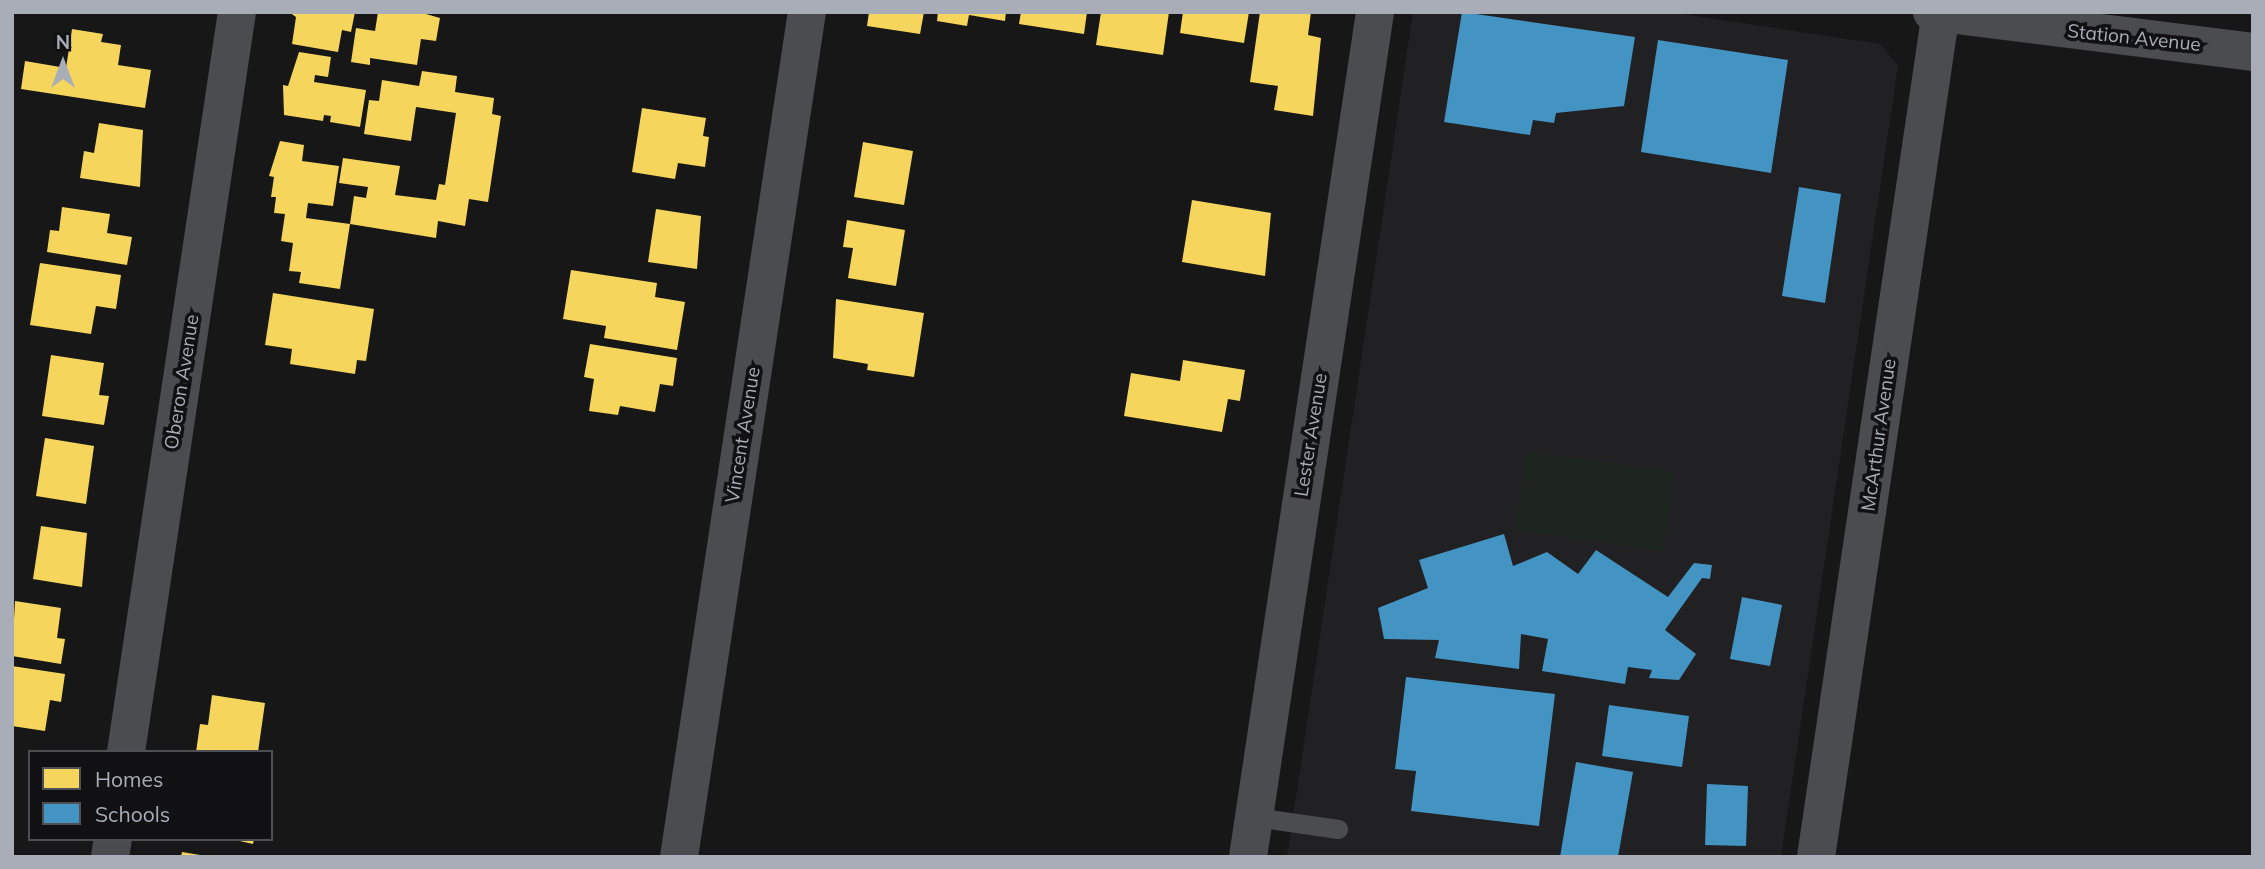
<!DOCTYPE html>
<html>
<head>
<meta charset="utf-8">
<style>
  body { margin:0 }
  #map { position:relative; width:2265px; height:869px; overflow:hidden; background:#171717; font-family:Mulish,sans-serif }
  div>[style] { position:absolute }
  .built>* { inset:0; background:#212123 }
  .green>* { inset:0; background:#1d241e }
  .homes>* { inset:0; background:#f6d55c }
  .schools>* { inset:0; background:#4393c3 }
  .service>* { height:19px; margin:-9.5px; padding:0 9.5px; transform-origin:9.5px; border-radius:9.5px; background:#4b4c50 }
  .minor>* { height:38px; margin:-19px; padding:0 19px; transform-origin:19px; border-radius:19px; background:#4b4c50 }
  span { translate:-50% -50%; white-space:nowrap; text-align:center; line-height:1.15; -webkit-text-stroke:7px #111113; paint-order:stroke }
  .street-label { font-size:19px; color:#a8adb8 }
  .frame { position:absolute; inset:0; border:14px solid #a8adb8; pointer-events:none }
  .legend { position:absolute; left:28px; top:750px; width:245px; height:91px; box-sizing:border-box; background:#111113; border:2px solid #4d4f55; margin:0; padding:9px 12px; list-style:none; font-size:21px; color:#a8adb8 }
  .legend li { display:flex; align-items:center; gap:14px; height:35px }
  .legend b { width:35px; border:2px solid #4d4f55 }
  .north { position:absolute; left:28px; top:28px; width:70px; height:70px; -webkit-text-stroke:5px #111113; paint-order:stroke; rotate:0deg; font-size:19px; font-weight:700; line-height:28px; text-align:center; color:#a8adb8 }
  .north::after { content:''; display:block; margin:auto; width:24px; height:32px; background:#a8adb8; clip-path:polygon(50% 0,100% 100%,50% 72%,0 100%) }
</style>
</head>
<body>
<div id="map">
  <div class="built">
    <div style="clip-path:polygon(1413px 12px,1668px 12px,1881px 44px,1898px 66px,1781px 857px,1287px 857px)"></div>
  </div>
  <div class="green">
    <div style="clip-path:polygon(1526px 451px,1675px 472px,1663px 551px,1515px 530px)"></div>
  </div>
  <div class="homes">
    <div style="clip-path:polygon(289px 12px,355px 12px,351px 32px,342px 30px,338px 52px,292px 44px,296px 17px)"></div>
    <div style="clip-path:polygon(378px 12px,419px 12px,440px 18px,436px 41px,421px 39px,417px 65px,370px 58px,370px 65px,351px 62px,356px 28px,375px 31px)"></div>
    <div style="clip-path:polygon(869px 12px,924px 12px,920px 34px,867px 26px)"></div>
    <div style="clip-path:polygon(938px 12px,1006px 12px,1005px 21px,969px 15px,967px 26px,937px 21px)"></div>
    <div style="clip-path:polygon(1021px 12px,1087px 12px,1084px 34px,1019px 24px)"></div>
    <div style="clip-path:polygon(1101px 12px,1169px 12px,1163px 55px,1096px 45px)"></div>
    <div style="clip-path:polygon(1183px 12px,1249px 12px,1244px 43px,1180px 33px)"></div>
    <div style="clip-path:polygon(1260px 12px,1311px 12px,1308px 35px,1321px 38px,1313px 116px,1274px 110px,1278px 86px,1250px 82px)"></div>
    <div style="clip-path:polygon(72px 29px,103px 34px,101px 42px,121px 45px,118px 65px,151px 70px,145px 108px,21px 89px,25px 61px,66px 68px)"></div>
    <div style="clip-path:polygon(299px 52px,331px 57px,328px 77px,315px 75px,314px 82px,366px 90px,360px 127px,330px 122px,331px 116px,324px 115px,323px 121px,284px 115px,283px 85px,288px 86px)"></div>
    <div style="clip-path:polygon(422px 71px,457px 76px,455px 92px,494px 98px,492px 114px,501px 116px,488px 202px,469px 199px,465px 226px,438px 221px,436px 238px,350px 224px,340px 289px,299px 283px,301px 272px,289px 271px,293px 243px,281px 241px,285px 214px,274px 213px,276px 197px,271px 197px,274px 177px,269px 176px,280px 141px,304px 145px,302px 161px,339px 166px,333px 206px,308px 203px,306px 218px,350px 224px,354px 196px,366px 198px,368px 187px,339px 183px,343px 158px,400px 166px,395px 195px,436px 200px,439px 184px,445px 185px,456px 113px,416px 107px,411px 141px,364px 134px,369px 100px,379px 101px,382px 80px,419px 86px)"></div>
    <div style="clip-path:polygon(642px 108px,706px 118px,703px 136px,709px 137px,705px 167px,678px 163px,675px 179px,632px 172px)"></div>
    <div style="clip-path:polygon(99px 123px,143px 130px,140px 187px,80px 178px,84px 151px,94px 153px)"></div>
    <div style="clip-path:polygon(863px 142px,913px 151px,904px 205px,854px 197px)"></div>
    <div style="clip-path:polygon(1192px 200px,1271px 213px,1265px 276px,1182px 262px)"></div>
    <div style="clip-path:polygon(62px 207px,110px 214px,107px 233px,132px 237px,127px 265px,47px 252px,50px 230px,59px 231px)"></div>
    <div style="clip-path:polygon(656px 209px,701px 216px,697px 269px,648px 262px)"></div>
    <div style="clip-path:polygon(847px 220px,905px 230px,896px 286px,848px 278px,853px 248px,843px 247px)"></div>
    <div style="clip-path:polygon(40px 263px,121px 275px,116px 309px,96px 306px,91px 334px,30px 325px)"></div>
    <div style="clip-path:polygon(571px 270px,657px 283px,655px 297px,685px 302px,677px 350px,604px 338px,606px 326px,563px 319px)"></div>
    <div style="clip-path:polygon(273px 293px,374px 309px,366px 361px,357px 360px,355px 374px,290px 364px,292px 349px,265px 345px)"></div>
    <div style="clip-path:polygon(836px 299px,924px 313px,914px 377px,867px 370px,868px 364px,833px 358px)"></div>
    <div style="clip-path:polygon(590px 344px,677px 358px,673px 386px,660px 384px,655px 412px,620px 406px,618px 415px,589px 411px,594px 379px,584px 377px)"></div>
    <div style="clip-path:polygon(51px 355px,104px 363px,99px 395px,109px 396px,104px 425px,42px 416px)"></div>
    <div style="clip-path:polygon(1183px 360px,1245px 370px,1240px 401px,1228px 399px,1222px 432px,1124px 416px,1131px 373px,1180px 381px)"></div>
    <div style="clip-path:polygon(45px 438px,94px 446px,86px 504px,36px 496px)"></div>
    <div style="clip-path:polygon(41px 526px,87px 533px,82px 587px,33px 579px)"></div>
    <div style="clip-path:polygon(15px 601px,61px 608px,57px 638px,65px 639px,61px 664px,12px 656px)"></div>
    <div style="clip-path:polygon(12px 666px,65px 674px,61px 702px,50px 700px,45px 731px,12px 726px)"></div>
    <div style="clip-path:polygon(212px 695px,265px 703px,258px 752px,196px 752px,200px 724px,208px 725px)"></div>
    <div style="clip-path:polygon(231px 839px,254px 839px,253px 844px)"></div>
    <div style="clip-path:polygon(182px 852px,200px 855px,200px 857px,181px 857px)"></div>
  </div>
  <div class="schools">
    <div style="clip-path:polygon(1462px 12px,1635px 37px,1624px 106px,1556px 113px,1554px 123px,1533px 120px,1530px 135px,1444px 122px)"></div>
    <div style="clip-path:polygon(1658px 40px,1788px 60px,1771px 173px,1641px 152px)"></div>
    <div style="clip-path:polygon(1799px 187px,1841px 194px,1825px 303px,1782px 296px)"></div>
    <div style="clip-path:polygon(1504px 534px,1513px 566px,1547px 552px,1578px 574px,1596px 550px,1668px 597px,1694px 563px,1712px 565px,1710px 579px,1702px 578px,1665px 630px,1696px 654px,1679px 680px,1649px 678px,1652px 670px,1628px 667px,1625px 684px,1542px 671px,1548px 639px,1521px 634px,1519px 669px,1435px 658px,1439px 640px,1384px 639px,1378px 608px,1428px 588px,1419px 560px)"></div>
    <div style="clip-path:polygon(1742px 597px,1782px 605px,1770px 666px,1730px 659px)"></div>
    <div style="clip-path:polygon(1406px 677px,1555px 694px,1539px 826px,1411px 811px,1416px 771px,1395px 769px)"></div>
    <div style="clip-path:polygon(1609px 705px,1689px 716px,1682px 767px,1602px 756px)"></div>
    <div style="clip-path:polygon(1576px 762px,1633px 772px,1618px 857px,1560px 857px)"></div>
    <div style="clip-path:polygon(1707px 784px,1748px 786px,1746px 846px,1705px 845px)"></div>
  </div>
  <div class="service">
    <div style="left:1254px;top:817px;width:85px;rotate:8.1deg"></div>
  </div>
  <div class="minor">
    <div style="left:1932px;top:12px;width:323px;rotate:7.1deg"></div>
    <div style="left:126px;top:752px;width:748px;rotate:-81.47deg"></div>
    <div style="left:110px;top:857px;width:18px;rotate:-81deg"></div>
    <div style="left:679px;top:857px;width:855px;rotate:-81.39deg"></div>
    <div style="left:1248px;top:857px;width:854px;rotate:-81.45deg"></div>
    <div style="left:1816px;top:857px;width:854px;rotate:-81.59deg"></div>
  </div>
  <div class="street-label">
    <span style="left:2134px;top:38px;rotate:6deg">Station Avenue</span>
    <span style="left:182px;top:382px;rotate:-81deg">Oberon Avenue</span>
    <span style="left:743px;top:435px;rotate:-81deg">Vincent Avenue</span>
    <span style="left:1311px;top:435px;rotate:-81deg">Lester Avenue</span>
    <span style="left:1879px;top:435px;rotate:-82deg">McArthur Avenue</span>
  </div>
  <div class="frame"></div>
  <ul class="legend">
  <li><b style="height:19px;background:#f6d55c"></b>Homes</li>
  <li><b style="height:19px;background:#4393c3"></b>Schools</li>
  </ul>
  <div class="north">N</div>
</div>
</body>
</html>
